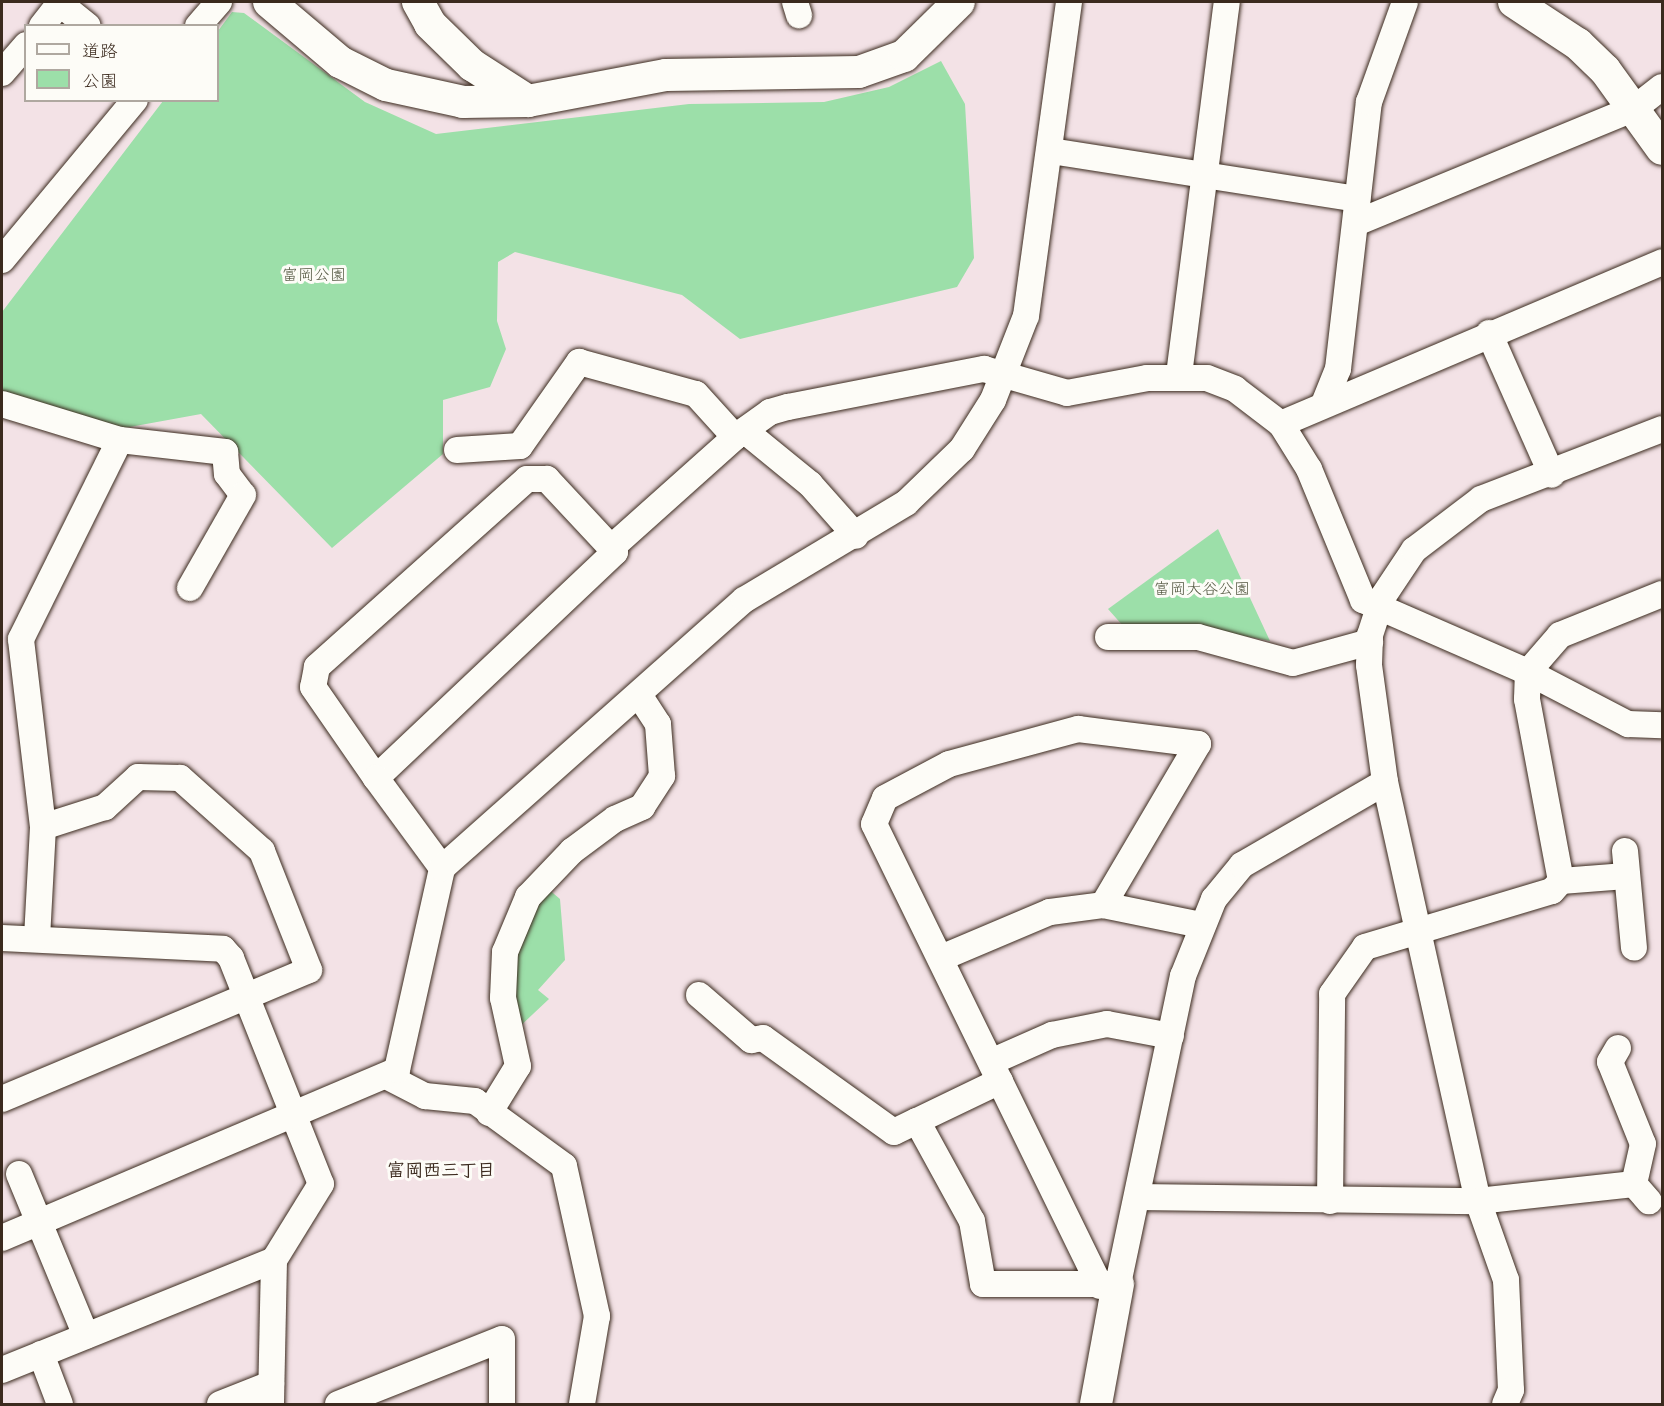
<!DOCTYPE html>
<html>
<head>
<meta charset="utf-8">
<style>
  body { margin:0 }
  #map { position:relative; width:1664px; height:1406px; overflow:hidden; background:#f3e2e6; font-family:Pangolin,"Klee One",sans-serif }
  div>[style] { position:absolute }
  .green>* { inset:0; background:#9cdfa9 }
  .roads { filter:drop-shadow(0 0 2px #3b2a1e) drop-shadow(0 0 2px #3b2a1e) }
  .minor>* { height:26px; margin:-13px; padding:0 13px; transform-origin:13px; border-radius:13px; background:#fdfcf7 }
  .tertiary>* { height:32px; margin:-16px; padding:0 16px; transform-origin:16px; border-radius:16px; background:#fdfcf7 }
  span { translate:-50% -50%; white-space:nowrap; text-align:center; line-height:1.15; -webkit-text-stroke:6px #fdfcf7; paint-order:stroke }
  .park-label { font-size:16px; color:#535741 }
  .neighbourhood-label { font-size:18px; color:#3b2a1e; font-weight:700 }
  .frame { position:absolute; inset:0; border:3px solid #3b2a1e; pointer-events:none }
  .legend { position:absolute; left:24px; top:24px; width:195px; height:78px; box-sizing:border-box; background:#fdfcf7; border:2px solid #afa8a0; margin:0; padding:8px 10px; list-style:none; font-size:18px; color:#3b2a1e }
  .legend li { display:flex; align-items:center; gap:12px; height:30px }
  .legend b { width:30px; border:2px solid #afa8a0 }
</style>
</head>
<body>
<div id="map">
  <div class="green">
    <div style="clip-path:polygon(232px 12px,244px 13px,365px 102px,436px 134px,689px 104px,824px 102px,889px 87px,941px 61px,965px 104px,974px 258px,957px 287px,740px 339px,682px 295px,515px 252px,498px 262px,497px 321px,506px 349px,490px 387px,443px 400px,443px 454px,332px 548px,201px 414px,124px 428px,2px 397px,2px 312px,163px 101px,218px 100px,218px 31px)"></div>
    <div style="clip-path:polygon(1218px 529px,1270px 641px,1208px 629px,1124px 627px,1108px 609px)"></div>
    <div style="clip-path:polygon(547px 888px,560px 899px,565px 960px,538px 990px,549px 999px,516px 1030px,510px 985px,522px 936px)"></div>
  </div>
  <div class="roads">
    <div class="minor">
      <div style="left:58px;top:2px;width:38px;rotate:39deg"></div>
      <div style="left:795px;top:2px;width:14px;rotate:73deg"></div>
      <div style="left:42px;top:26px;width:29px;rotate:-52deg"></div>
      <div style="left:198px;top:26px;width:32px;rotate:-49deg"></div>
      <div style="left:2px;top:73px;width:37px;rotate:-49deg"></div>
      <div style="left:1051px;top:151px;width:310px;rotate:8.9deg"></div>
      <div style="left:1356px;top:223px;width:302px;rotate:-22.4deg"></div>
      <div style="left:1635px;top:108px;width:34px;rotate:-38deg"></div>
      <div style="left:2px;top:260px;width:208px;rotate:-50.3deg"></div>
      <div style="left:1489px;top:333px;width:155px;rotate:66.1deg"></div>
      <div style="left:1179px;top:375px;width:376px;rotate:-82.7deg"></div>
      <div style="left:1325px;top:401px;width:35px;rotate:-68deg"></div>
      <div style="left:1338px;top:369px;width:269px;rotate:-83.4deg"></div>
      <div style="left:1369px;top:102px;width:106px;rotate:-70.2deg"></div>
      <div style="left:2px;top:404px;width:123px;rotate:17deg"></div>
      <div style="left:120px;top:440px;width:106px;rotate:6.5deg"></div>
      <div style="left:225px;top:452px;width:22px;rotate:85deg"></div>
      <div style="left:227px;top:474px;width:26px;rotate:53deg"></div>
      <div style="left:243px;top:495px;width:107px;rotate:119.7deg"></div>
      <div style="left:1281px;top:424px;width:414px;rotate:-23deg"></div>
      <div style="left:745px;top:431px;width:84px;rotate:39.2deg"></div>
      <div style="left:810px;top:484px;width:69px;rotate:48.5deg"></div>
      <div style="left:457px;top:450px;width:63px;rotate:-3.6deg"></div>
      <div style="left:520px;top:446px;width:103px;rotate:-54.9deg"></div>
      <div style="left:579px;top:362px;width:121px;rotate:15.3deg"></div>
      <div style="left:696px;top:394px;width:58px;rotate:47.8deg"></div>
      <div style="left:611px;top:548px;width:166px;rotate:-41.8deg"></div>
      <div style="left:735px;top:437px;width:43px;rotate:-35.5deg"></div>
      <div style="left:770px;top:412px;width:19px;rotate:-16deg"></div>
      <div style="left:788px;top:407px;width:200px;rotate:-11deg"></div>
      <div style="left:984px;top:369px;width:86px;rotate:16.1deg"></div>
      <div style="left:1067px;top:393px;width:81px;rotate:-10.6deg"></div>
      <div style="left:1147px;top:378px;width:60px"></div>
      <div style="left:1207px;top:378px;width:30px;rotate:21deg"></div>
      <div style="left:1235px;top:389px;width:58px;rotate:37.3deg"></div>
      <div style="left:1281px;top:424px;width:53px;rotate:58.1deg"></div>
      <div style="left:1309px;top:469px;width:142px;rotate:67.6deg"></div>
      <div style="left:1363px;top:600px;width:180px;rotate:23.6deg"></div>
      <div style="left:1528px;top:672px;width:113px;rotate:27.5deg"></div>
      <div style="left:1628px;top:724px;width:34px;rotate:2deg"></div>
      <div style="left:1108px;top:637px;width:90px"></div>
      <div style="left:1198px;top:637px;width:98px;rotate:15.3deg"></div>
      <div style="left:1293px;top:663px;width:80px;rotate:-15.3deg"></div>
      <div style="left:376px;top:778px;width:329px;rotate:-43.4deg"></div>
      <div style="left:615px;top:552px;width:100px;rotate:-133deg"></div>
      <div style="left:547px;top:479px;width:20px;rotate:180deg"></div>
      <div style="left:527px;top:479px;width:282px;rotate:138.2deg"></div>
      <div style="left:317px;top:667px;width:20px;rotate:101deg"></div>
      <div style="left:313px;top:687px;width:111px;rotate:55.3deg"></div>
      <div style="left:376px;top:778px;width:112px;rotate:53.7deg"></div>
      <div style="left:1385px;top:782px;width:429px;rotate:77.5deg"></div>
      <div style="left:1478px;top:1201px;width:84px;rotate:70.5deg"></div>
      <div style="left:1506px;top:1280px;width:110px;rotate:87.4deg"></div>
      <div style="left:1511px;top:1390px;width:15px;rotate:113deg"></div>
      <div style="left:1625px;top:851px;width:97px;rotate:84.7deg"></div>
      <div style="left:1561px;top:881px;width:65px;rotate:-4.4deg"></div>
      <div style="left:2px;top:938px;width:221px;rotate:2.8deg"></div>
      <div style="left:223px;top:949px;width:12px;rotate:48deg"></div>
      <div style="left:231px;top:958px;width:243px;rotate:68.3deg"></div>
      <div style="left:321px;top:1184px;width:89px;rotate:121.7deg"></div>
      <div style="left:274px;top:1260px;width:144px;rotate:91.2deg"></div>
      <div style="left:37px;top:938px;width:111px;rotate:-86.9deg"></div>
      <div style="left:43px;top:827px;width:189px;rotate:-96.7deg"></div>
      <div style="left:21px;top:639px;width:222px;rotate:-63.6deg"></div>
      <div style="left:941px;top:958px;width:118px;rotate:-22.9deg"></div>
      <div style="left:1050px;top:912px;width:53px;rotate:-7.5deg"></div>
      <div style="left:1103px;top:905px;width:100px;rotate:11.5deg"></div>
      <div style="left:699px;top:995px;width:69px;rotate:40.9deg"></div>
      <div style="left:751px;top:1040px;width:12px;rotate:-9deg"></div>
      <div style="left:763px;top:1038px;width:161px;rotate:35.7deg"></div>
      <div style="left:894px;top:1132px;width:25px;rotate:-26deg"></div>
      <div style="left:1618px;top:1048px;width:16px;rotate:120deg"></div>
      <div style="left:1610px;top:1062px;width:88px;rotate:68.1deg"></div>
      <div style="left:1643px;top:1144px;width:41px;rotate:102.7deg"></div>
      <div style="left:991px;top:1062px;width:67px;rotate:-23.9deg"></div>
      <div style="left:1052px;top:1035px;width:56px;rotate:-11.3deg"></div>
      <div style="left:1107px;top:1024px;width:65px;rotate:10.6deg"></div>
      <div style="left:388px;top:1077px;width:42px;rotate:27.2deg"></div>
      <div style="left:425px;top:1096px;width:50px;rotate:5.7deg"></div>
      <div style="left:475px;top:1101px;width:110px;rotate:36.1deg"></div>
      <div style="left:564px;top:1166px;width:154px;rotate:77.6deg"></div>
      <div style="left:597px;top:1316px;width:89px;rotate:99.7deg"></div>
      <div style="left:1000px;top:1081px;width:92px;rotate:154.3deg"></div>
      <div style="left:917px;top:1121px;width:114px;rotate:61.2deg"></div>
      <div style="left:972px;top:1221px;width:64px;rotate:80.1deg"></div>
      <div style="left:983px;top:1284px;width:135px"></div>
      <div style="left:1118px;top:1284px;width:315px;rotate:-78.1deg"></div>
      <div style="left:1183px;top:976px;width:83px;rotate:-68.1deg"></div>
      <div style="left:1214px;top:899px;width:44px;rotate:-50.5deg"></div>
      <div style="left:1242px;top:865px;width:165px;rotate:-30.1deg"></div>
      <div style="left:1385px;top:782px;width:118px;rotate:-97.8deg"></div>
      <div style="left:1369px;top:665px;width:30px;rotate:-88deg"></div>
      <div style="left:1370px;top:635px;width:39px;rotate:-72deg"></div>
      <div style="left:1382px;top:598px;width:58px;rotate:-56.3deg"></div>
      <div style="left:1414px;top:550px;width:84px;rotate:-37.3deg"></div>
      <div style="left:1481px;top:499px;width:194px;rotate:-21.1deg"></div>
      <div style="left:2px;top:1099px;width:333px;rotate:-22.8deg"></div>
      <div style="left:309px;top:970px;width:128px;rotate:-111.6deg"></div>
      <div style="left:262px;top:851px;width:110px;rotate:-138.3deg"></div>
      <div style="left:180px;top:778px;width:42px;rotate:-178.6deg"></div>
      <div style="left:138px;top:777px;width:45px;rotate:137.7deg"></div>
      <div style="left:105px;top:807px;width:65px;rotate:162.1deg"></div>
      <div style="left:489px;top:1113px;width:55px;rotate:-58.3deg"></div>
      <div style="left:518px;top:1066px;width:70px;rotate:-102.4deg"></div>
      <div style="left:503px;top:998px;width:46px;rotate:-87.5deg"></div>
      <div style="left:505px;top:952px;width:60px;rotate:-67.3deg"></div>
      <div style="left:528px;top:897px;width:64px;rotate:-46.3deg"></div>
      <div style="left:572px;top:851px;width:54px;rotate:-36.7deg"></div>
      <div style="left:615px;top:819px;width:30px;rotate:-24deg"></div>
      <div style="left:642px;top:807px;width:37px;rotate:-57deg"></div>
      <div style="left:662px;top:776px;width:52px;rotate:-94.4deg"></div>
      <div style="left:658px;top:724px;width:33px;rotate:-123deg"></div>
      <div style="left:19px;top:1174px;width:175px;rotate:67.5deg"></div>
      <div style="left:1137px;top:1197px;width:341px;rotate:0.7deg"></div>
      <div style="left:1478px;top:1201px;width:157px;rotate:-6.2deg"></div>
      <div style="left:1634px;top:1184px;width:23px;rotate:49deg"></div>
      <div style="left:1330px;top:1201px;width:207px;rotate:-89.4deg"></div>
      <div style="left:1332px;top:994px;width:57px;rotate:-54.9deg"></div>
      <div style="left:1365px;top:947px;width:195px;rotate:-16.7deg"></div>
      <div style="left:1552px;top:891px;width:13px;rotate:-48deg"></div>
      <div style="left:1561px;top:881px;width:185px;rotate:-100.6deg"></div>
      <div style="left:1527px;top:699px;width:27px;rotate:-88deg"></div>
      <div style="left:1528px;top:672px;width:49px;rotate:-49.1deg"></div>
      <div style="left:1560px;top:635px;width:110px;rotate:-21.9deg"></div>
      <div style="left:2px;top:1238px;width:429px;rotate:-23deg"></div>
      <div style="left:397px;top:1070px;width:207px;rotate:-77.4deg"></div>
      <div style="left:442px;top:868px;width:404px;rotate:-41.6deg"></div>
      <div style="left:744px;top:600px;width:189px;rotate:-30.9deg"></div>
      <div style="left:906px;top:503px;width:78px;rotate:-44deg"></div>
      <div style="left:962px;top:449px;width:58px;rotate:-57.7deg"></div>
      <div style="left:993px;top:400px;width:90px;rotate:-68.6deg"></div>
      <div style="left:1026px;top:316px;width:317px;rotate:-82.2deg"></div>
      <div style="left:1100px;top:1286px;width:514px;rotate:-116.07deg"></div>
      <div style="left:874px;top:824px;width:28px;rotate:-67deg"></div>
      <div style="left:885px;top:798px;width:72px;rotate:-28deg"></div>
      <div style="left:949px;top:764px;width:134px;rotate:-15.2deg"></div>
      <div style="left:1078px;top:729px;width:121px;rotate:7.1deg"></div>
      <div style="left:1198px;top:744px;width:187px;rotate:120.5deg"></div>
      <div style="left:41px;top:1354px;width:53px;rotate:69.2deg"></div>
      <div style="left:2px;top:1370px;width:293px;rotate:-22deg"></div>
      <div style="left:220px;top:1404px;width:55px;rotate:-21.4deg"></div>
      <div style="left:338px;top:1404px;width:176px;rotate:-21.6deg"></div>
      <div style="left:502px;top:1339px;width:65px;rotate:90deg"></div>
    </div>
    <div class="tertiary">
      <div style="left:269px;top:2px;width:93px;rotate:40.2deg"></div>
      <div style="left:340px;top:62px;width:51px;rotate:26.6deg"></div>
      <div style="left:386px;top:85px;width:79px;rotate:12.4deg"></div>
      <div style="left:463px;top:102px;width:65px;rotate:-0.9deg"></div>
      <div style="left:528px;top:101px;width:140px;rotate:-10.7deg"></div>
      <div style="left:666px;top:75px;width:193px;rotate:-0.9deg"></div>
      <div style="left:859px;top:72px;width:48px;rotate:-19.6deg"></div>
      <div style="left:904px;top:56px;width:77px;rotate:-44.5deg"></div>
      <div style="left:418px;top:2px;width:25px;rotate:61deg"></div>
      <div style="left:430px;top:24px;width:59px;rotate:44.3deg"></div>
      <div style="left:472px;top:65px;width:67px;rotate:32.7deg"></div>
      <div style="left:1514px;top:2px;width:77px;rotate:33.3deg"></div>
      <div style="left:1578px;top:44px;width:37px;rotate:44deg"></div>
      <div style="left:1605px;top:70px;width:97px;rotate:54.2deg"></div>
      <div style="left:1096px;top:1404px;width:122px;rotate:-79.6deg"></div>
    </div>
  </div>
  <div class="park-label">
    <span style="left:314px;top:275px">富岡公園</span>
    <span style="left:1202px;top:589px">富岡大谷公園</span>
  </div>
  <div class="neighbourhood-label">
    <span style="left:441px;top:1171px">富岡西三丁目</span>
  </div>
  <div class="frame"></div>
  <ul class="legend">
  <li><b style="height:8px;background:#fdfcf7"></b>道路</li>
  <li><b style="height:16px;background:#9cdfa9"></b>公園</li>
  </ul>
</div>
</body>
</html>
